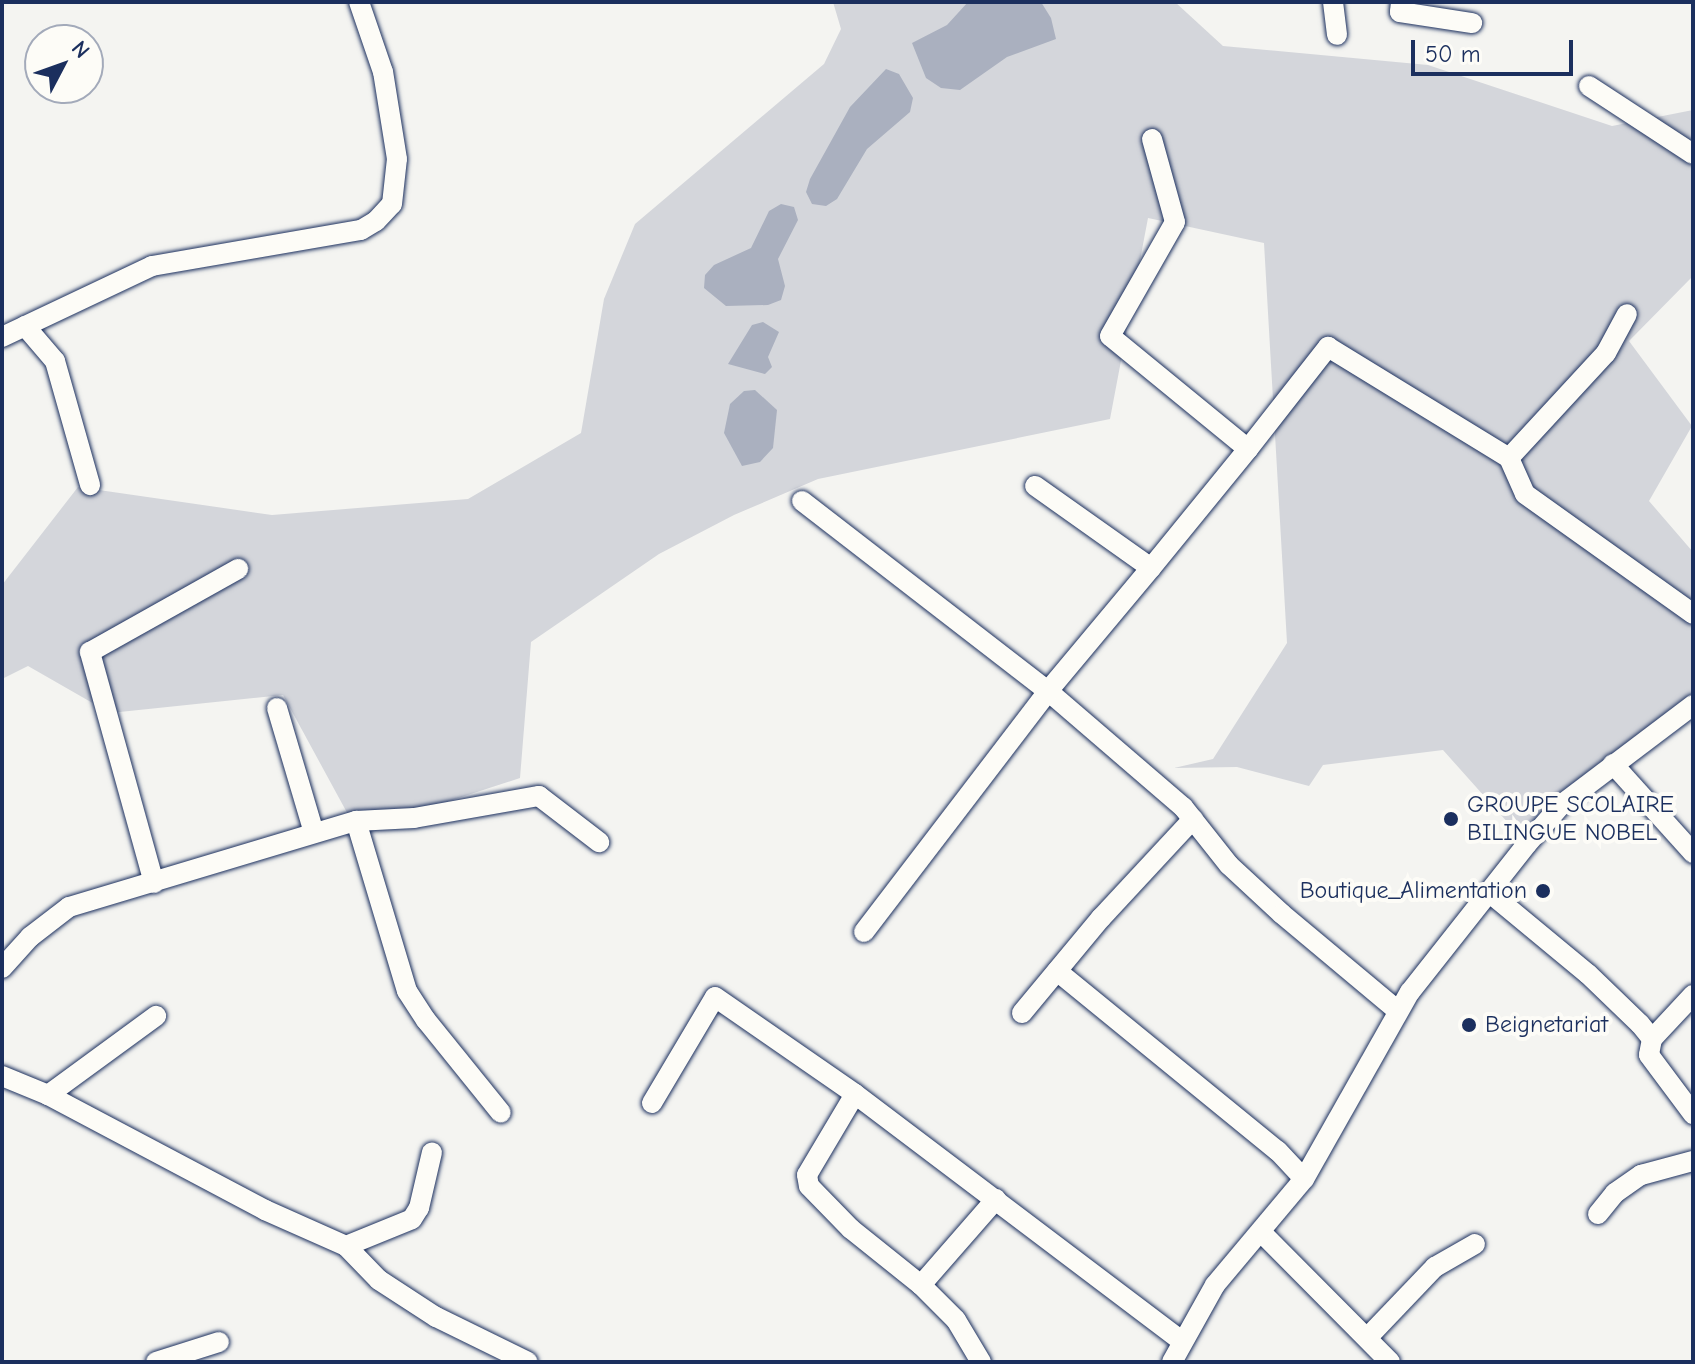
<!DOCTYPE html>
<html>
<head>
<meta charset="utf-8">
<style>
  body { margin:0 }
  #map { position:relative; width:1695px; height:1364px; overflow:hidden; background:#f4f4f1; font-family:"Comic Neue",sans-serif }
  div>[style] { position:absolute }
  .green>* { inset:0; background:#d4d6db }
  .water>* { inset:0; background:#aab0bf }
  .roads { filter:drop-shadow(0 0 2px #1b2f5e) drop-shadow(0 0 2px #1b2f5e) }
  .minor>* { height:20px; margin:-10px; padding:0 10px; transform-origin:10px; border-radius:10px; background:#fdfcf7 }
  .dots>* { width:22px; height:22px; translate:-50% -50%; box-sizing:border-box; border:4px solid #fdfcf7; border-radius:50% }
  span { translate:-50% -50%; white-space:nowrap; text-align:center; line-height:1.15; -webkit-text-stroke:8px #fdfcf7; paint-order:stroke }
  .poi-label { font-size:24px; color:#1b2f5e }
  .left { translate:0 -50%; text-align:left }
  .right { translate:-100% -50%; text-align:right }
  .frame { position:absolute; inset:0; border:4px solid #1b2f5e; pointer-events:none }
  .north { position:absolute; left:24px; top:24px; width:80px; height:80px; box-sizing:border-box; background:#fdfcf7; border:2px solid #a3aaba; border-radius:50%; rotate:49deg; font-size:22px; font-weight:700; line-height:32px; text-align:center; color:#1b2f5e }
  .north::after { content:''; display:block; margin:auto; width:28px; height:36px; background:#1b2f5e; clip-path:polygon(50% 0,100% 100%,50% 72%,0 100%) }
  .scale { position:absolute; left:1411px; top:40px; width:162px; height:36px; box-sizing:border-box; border:4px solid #1b2f5e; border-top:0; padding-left:10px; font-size:24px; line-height:28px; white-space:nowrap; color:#1b2f5e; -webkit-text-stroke:6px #fdfcf7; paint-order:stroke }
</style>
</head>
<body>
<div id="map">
  <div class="green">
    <div style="clip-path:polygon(833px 2px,1175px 2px,1223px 46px,1428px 65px,1612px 126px,1693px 110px,1693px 276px,1629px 341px,1692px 426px,1649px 501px,1693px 552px,1693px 705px,1526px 843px,1443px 750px,1323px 765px,1309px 786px,1237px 767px,1174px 768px,1213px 759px,1287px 643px,1264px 243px,1148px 218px,1110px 419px,818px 479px,734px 515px,659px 554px,531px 642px,520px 778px,357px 831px,283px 695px,110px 713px,28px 666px,2px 679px,2px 585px,78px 487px,272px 515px,468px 499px,581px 433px,604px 299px,635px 224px,824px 64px,841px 29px)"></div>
  </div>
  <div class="water">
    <div style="clip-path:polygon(968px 2px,1041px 2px,1051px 18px,1056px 39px,1007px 57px,960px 90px,941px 88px,926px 78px,912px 43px,947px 25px)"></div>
    <div style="clip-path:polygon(886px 69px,899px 74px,913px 98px,910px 112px,867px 149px,837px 199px,826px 206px,812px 204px,806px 192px,810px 179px,850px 107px)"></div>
    <div style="clip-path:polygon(781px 204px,794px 207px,798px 220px,778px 259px,785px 286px,781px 300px,768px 305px,726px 306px,704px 288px,705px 275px,714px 265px,751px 248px,769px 211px)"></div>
    <div style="clip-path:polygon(763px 322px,779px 332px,768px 357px,772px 367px,765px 374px,728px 364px,752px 325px)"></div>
    <div style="clip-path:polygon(755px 390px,777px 410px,773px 448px,760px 462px,742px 466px,724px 433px,730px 404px,744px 391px)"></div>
  </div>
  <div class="roads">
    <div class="minor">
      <div style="left:1333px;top:2px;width:33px;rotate:83deg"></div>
      <div style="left:1401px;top:2px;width:10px;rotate:96deg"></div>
      <div style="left:1400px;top:12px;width:73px;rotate:8.7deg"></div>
      <div style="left:1589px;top:86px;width:124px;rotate:33.2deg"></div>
      <div style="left:25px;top:326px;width:46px;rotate:49.4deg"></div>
      <div style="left:55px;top:361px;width:129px;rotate:74.2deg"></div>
      <div style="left:2px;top:337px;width:166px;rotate:-25.3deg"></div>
      <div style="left:152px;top:266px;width:212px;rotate:-9.8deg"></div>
      <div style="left:361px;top:230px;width:17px;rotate:-31deg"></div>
      <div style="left:376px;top:221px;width:23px;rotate:-47deg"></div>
      <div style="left:392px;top:204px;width:45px;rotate:-83.7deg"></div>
      <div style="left:397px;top:159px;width:88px;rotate:-99.1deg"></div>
      <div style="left:383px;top:72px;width:74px;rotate:-108.9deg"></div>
      <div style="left:1248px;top:449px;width:130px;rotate:-51.9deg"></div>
      <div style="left:1328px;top:347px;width:212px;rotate:31.5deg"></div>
      <div style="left:1509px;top:458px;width:39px;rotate:66deg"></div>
      <div style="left:1525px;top:494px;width:206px;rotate:35.5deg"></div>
      <div style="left:1509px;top:458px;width:143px;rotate:-47.3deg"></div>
      <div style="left:1606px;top:353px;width:44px;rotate:-61.7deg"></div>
      <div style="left:802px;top:501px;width:311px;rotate:37.7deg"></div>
      <div style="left:1048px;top:691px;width:178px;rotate:40.7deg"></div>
      <div style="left:1183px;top:807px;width:74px;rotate:51.6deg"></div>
      <div style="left:1229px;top:865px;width:72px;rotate:42.8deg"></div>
      <div style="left:1282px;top:914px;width:151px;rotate:39.9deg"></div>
      <div style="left:1151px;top:568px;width:154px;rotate:-50.8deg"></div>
      <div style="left:1248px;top:449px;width:178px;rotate:-140.7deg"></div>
      <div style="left:1110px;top:336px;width:131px;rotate:-60.3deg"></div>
      <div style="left:1175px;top:222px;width:86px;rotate:-105.5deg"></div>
      <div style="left:277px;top:708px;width:130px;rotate:73.5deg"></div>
      <div style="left:1613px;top:764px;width:120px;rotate:48deg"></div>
      <div style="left:356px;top:821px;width:177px;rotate:73.3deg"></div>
      <div style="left:407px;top:991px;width:35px;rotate:57deg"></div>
      <div style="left:426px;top:1020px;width:119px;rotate:51.1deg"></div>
      <div style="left:154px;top:883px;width:240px;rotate:-105.5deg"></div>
      <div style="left:90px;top:652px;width:170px;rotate:-29.3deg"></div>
      <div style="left:1490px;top:893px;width:127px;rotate:39.6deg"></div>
      <div style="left:1588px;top:974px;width:72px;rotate:43.9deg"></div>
      <div style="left:1640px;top:1024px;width:19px;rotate:51deg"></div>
      <div style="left:1652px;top:1039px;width:16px;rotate:101deg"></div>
      <div style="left:1649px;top:1055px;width:74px;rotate:53.3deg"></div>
      <div style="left:864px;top:932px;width:303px;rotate:-52.6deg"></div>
      <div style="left:1048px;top:691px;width:160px;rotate:-50.1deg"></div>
      <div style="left:1151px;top:568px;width:142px;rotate:-144.7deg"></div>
      <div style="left:2px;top:968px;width:42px;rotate:-47.9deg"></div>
      <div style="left:30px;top:937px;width:49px;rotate:-37.6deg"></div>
      <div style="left:69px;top:907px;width:300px;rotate:-16.7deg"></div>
      <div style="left:356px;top:821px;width:58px;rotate:-3deg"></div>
      <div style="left:414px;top:818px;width:127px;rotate:-10deg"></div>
      <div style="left:539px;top:796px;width:76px;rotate:37.5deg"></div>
      <div style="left:1057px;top:971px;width:285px;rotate:39.2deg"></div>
      <div style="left:1278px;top:1151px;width:38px;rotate:47deg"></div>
      <div style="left:1022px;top:1013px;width:124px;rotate:-50.3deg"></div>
      <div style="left:1101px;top:918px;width:135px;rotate:-47.1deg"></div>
      <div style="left:1652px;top:1039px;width:60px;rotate:-47deg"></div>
      <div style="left:2px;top:1076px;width:50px;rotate:22.4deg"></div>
      <div style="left:48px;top:1095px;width:246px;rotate:27.9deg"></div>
      <div style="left:265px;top:1210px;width:89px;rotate:24deg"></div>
      <div style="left:346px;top:1246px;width:71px;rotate:-22.2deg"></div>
      <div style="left:412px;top:1219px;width:13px;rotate:-58deg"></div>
      <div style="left:419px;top:1208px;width:57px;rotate:-76.9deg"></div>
      <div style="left:855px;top:1094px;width:94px;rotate:120.7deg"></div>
      <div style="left:807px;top:1175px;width:11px;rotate:80deg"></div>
      <div style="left:809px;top:1186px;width:60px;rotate:45.7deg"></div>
      <div style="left:851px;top:1229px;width:90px;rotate:38.7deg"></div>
      <div style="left:921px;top:1285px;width:49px;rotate:45deg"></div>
      <div style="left:956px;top:1320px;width:49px;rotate:59.2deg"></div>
      <div style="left:48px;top:1095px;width:134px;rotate:-36.2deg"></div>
      <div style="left:652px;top:1103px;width:123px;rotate:-59.3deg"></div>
      <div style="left:715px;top:997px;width:170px;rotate:34.7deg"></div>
      <div style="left:855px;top:1094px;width:410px;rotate:37.1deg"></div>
      <div style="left:1598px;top:1214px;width:27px;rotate:-51deg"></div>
      <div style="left:1615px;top:1193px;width:32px;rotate:-35deg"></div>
      <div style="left:1641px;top:1175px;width:54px;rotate:-15.1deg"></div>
      <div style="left:1261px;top:1232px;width:183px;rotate:45.2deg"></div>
      <div style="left:346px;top:1246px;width:47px;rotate:45.9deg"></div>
      <div style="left:379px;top:1280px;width:68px;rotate:33deg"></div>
      <div style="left:436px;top:1317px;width:102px;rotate:26.1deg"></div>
      <div style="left:921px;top:1285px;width:114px;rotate:-48.9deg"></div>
      <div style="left:1368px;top:1337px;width:97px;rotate:-46.3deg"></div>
      <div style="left:1435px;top:1267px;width:46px;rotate:-29.9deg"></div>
      <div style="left:156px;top:1362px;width:66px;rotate:-17.6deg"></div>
      <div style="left:1172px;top:1362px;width:88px;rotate:-60.8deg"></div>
      <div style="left:1215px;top:1285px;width:138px;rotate:-50deg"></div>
      <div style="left:1304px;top:1179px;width:215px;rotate:-60.5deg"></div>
      <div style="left:1410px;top:992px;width:189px;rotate:-51.7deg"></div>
      <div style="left:1527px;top:844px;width:52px;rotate:-48.9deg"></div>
      <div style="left:1561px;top:805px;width:166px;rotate:-37.1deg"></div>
    </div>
  </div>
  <div class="dots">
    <div style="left:1451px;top:819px;background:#1b2f5e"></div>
    <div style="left:1543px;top:891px;background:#1b2f5e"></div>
    <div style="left:1469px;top:1025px;background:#1b2f5e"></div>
  </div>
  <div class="poi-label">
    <span class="left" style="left:1467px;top:819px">GROUPE SCOLAIRE<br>BILINGUE NOBEL</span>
    <span class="right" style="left:1527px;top:891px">Boutique_Alimentation</span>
    <span class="left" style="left:1485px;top:1025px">Beignetariat</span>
  </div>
  <div class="frame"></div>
  <div class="north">N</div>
  <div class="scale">50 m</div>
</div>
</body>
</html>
